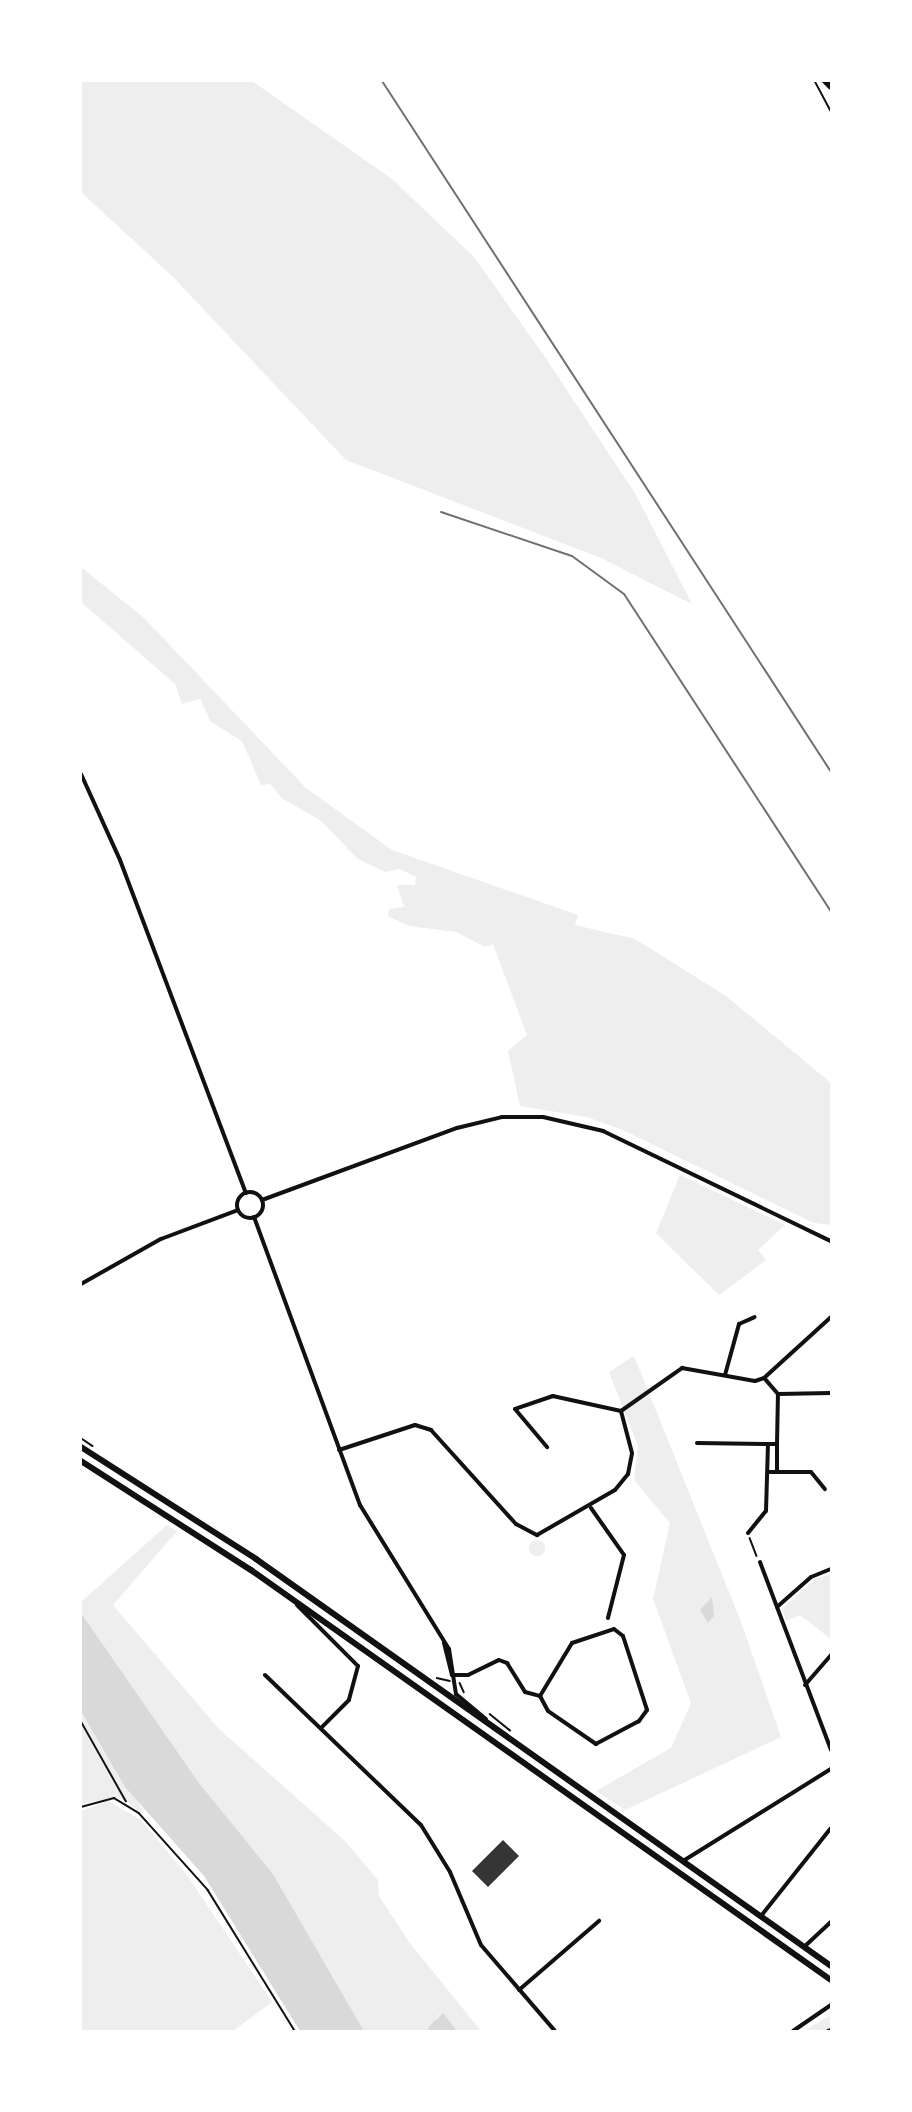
<!DOCTYPE html>
<html>
<head>
<meta charset="utf-8">
<style>
  body { margin:0 }
  #map { position:relative; width:912px; height:2112px; overflow:hidden; background:#fff; font-family:"Fira Sans Condensed",sans-serif }
  div>[style] { position:absolute }
  .green>* { inset:0; background:#eee }
  .round { border-radius:50% }
  .water>* { inset:0; background:#d9d9d9 }
  .building>* { inset:0; background:#353535 }
  .path>* { height:1.5px; margin:-0.75px; padding:0 0.75px; transform-origin:0.75px; border-radius:0.75px; background:#111 }
  .minor>* { height:4px; margin:-2px; padding:0 2px; transform-origin:2px; border-radius:2px; background:#111 }
  .minor>.ring { margin:-2px; padding:0; box-sizing:content-box; background:none; border:4px solid #111; border-radius:50% }
  .primary>* { height:6px; margin:-3px; padding:0 3px; transform-origin:3px; border-radius:3px; background:#111 }
  .rail>* { height:2px; margin:-1px; padding:0 1px; transform-origin:1px; border-radius:1px; background:#707070 }
  span { translate:-50% -50%; white-space:nowrap; text-align:center; line-height:1.15; -webkit-text-stroke:5px #fff; paint-order:stroke }
  .frame { position:absolute; inset:0; border:82px solid #fff; pointer-events:none }
</style>
</head>
<body>
<div id="map">
  <div class="green">
    <div style="clip-path:polygon(81px 81px,252px 81px,392px 179px,474px 257px,545px 357px,636px 495px,692px 604px,601px 558px,346px 460px,173px 277px,81px 192px)"></div>
    <div style="clip-path:polygon(81px 567px,144px 618px,306px 788px,392px 850px,578px 915px,575px 925px,635px 939px,726px 996px,831px 1083px,831px 1225px,814px 1223px,625px 1131px,587px 1117px,520px 1106px,508px 1051px,527px 1035px,493px 944px,485px 947px,456px 932px,409px 926px,388px 916px,389px 909px,404px 907px,397px 885px,415px 885px,416px 877px,400px 869px,385px 872px,358px 859px,320px 820px,283px 799px,270px 784px,261px 785px,242px 741px,211px 722px,200px 699px,182px 704px,175px 684px,81px 602px)"></div>
    <div style="clip-path:polygon(680px 1175px,785px 1225px,758px 1250px,766px 1260px,719px 1295px,656px 1233px)"></div>
    <div style="clip-path:polygon(634px 1356px,740px 1619px,781px 1737px,625px 1810px,596px 1791px,671px 1748px,691px 1703px,653px 1599px,670px 1523px,634px 1480px,638px 1446px,609px 1372px)"></div>
    <div style="clip-path:polygon(167px 1525px,177px 1531px,113px 1605px,219px 1729px,344px 1840px,378px 1880px,379px 1896px,409px 1942px,481px 2031px,457px 2031px,440px 2014px,427px 2031px,364px 2031px,273px 1874px,199px 1783px,81px 1613px,81px 1602px)"></div>
    <div class="round" style="left:529px;top:1540px;width:16px;height:16px"></div>
    <div style="clip-path:polygon(831px 1574px,831px 1639px,800px 1615px,786px 1621px,782px 1609px,815px 1579px)"></div>
    <div style="clip-path:polygon(81px 1711px,143px 1810px,141px 1812px,120px 1797px,81px 1804px)"></div>
    <div style="clip-path:polygon(108px 1801px,141px 1820px,187px 1875px,272px 2002px,233px 2031px,81px 2031px,81px 1811px)"></div>
    <div style="clip-path:polygon(831px 2015px,831px 2031px,804px 2031px,812px 2026px)"></div>
  </div>
  <div class="water">
    <div style="clip-path:polygon(712px 1597px,714px 1616px,708px 1623px,700px 1610px)"></div>
    <div style="clip-path:polygon(81px 1613px,199px 1783px,273px 1874px,364px 2031px,300px 2031px,204px 1876px,125px 1787px,81px 1711px)"></div>
    <div style="clip-path:polygon(443px 2013px,457px 2031px,427px 2031px,430px 2025px)"></div>
  </div>
  <div class="building">
    <div style="clip-path:polygon(503px 1840px,519px 1856px,488px 1887px,472px 1871px)"></div>
  </div>
  <div class="path">
    <div style="left:815px;top:81px;width:34px;rotate:62deg"></div>
    <div style="left:81px;top:1438px;width:14px;rotate:34deg"></div>
    <div style="left:750px;top:1538px;width:19px;rotate:69deg"></div>
    <div style="left:437px;top:1678px;width:13px;rotate:13deg"></div>
    <div style="left:460px;top:1683px;width:10px;rotate:66deg"></div>
    <div style="left:490px;top:1714px;width:26px;rotate:39deg"></div>
    <div style="left:81px;top:1721px;width:92px;rotate:60.6deg"></div>
    <div style="left:81px;top:1807px;width:34px;rotate:-15deg"></div>
    <div style="left:114px;top:1798px;width:29px;rotate:31deg"></div>
    <div style="left:139px;top:1813px;width:103px;rotate:48.1deg"></div>
    <div style="left:208px;top:1890px;width:166px;rotate:58.3deg"></div>
  </div>
  <div class="minor">
    <div style="left:81px;top:774px;width:94px;rotate:65.6deg"></div>
    <div style="left:120px;top:860px;width:356px;rotate:69.3deg"></div>
    <div class="ring" style="left:237px;top:1192px;width:22px;height:22px"></div>
    <div style="left:262px;top:1200px;width:208px;rotate:-20.3deg"></div>
    <div style="left:457px;top:1128px;width:46px;rotate:-13.7deg"></div>
    <div style="left:502px;top:1117px;width:41px"></div>
    <div style="left:543px;top:1117px;width:62px;rotate:13.1deg"></div>
    <div style="left:603px;top:1131px;width:253px;rotate:25.8deg"></div>
    <div style="left:254px;top:1217px;width:307px;rotate:69.8deg"></div>
    <div style="left:360px;top:1505px;width:169px;rotate:58.3deg"></div>
    <div style="left:449px;top:1649px;width:46px;rotate:81.2deg"></div>
    <div style="left:456px;top:1694px;width:39px;rotate:40deg"></div>
    <div style="left:81px;top:1284px;width:92px;rotate:-29.4deg"></div>
    <div style="left:161px;top:1239px;width:82px;rotate:-20.6deg"></div>
    <div style="left:725px;top:1375px;width:53px;rotate:-74.6deg"></div>
    <div style="left:739px;top:1324px;width:17px;rotate:-24deg"></div>
    <div style="left:778px;top:1394px;width:53px;rotate:-1.1deg"></div>
    <div style="left:621px;top:1411px;width:75px;rotate:-35.2deg"></div>
    <div style="left:682px;top:1368px;width:74px;rotate:10.1deg"></div>
    <div style="left:755px;top:1381px;width:9px;rotate:-18deg"></div>
    <div style="left:764px;top:1378px;width:91px;rotate:-42.3deg"></div>
    <div style="left:697px;top:1443px;width:71px;rotate:0.8deg"></div>
    <div style="left:777px;top:1444px;width:28px;rotate:90deg"></div>
    <div style="left:339px;top:1450px;width:80px;rotate:-18.2deg"></div>
    <div style="left:415px;top:1425px;width:17px;rotate:17deg"></div>
    <div style="left:431px;top:1430px;width:127px;rotate:47.9deg"></div>
    <div style="left:516px;top:1524px;width:24px;rotate:28deg"></div>
    <div style="left:537px;top:1535px;width:90px;rotate:-30deg"></div>
    <div style="left:615px;top:1490px;width:21px;rotate:-51deg"></div>
    <div style="left:628px;top:1474px;width:21px;rotate:-79deg"></div>
    <div style="left:632px;top:1453px;width:43px;rotate:-104.7deg"></div>
    <div style="left:621px;top:1411px;width:70px;rotate:-167.6deg"></div>
    <div style="left:553px;top:1396px;width:40px;rotate:161.1deg"></div>
    <div style="left:515px;top:1409px;width:50px;rotate:49.9deg"></div>
    <div style="left:768px;top:1472px;width:43px"></div>
    <div style="left:811px;top:1472px;width:22px;rotate:51deg"></div>
    <div style="left:591px;top:1508px;width:57px;rotate:54.9deg"></div>
    <div style="left:624px;top:1555px;width:65px;rotate:104.3deg"></div>
    <div style="left:748px;top:1533px;width:28px;rotate:-51deg"></div>
    <div style="left:766px;top:1511px;width:67px;rotate:-88.3deg"></div>
    <div style="left:768px;top:1444px;width:9px"></div>
    <div style="left:777px;top:1444px;width:50px;rotate:-88.9deg"></div>
    <div style="left:778px;top:1394px;width:21px;rotate:-131deg"></div>
    <div style="left:760px;top:1562px;width:201px;rotate:69.3deg"></div>
    <div style="left:297px;top:1605px;width:86px;rotate:45deg"></div>
    <div style="left:358px;top:1666px;width:35px;rotate:105deg"></div>
    <div style="left:349px;top:1700px;width:38px;rotate:135deg"></div>
    <div style="left:777px;top:1607px;width:45px;rotate:-41.4deg"></div>
    <div style="left:811px;top:1577px;width:22px;rotate:-22deg"></div>
    <div style="left:444px;top:1643px;width:33px;rotate:76deg"></div>
    <div style="left:452px;top:1675px;width:16px"></div>
    <div style="left:468px;top:1675px;width:34px;rotate:-26deg"></div>
    <div style="left:499px;top:1660px;width:9px;rotate:21deg"></div>
    <div style="left:507px;top:1663px;width:34px;rotate:58deg"></div>
    <div style="left:525px;top:1692px;width:16px;rotate:15deg"></div>
    <div style="left:540px;top:1696px;width:62px;rotate:-58.9deg"></div>
    <div style="left:572px;top:1643px;width:44px;rotate:-18.4deg"></div>
    <div style="left:614px;top:1629px;width:11px;rotate:38deg"></div>
    <div style="left:623px;top:1636px;width:78px;rotate:72deg"></div>
    <div style="left:647px;top:1710px;width:14px;rotate:126deg"></div>
    <div style="left:639px;top:1721px;width:49px;rotate:151.9deg"></div>
    <div style="left:596px;top:1744px;width:58px;rotate:-145.5deg"></div>
    <div style="left:548px;top:1711px;width:17px;rotate:-118deg"></div>
    <div style="left:265px;top:1675px;width:216px;rotate:43.9deg"></div>
    <div style="left:421px;top:1825px;width:55px;rotate:58.3deg"></div>
    <div style="left:450px;top:1872px;width:79px;rotate:67deg"></div>
    <div style="left:481px;top:1945px;width:113px;rotate:49.3deg"></div>
    <div style="left:805px;top:1685px;width:40px;rotate:-49deg"></div>
    <div style="left:683px;top:1861px;width:174px;rotate:-31.9deg"></div>
    <div style="left:761px;top:1916px;width:112px;rotate:-51.5deg"></div>
    <div style="left:804px;top:1947px;width:37px;rotate:-43deg"></div>
    <div style="left:519px;top:1990px;width:106px;rotate:-40.8deg"></div>
    <div style="left:793px;top:2031px;width:46px;rotate:-34.4deg"></div>
    <div style="left:828px;top:2031px;width:3px;rotate:-18deg"></div>
  </div>
  <div class="primary">
    <div style="left:825px;top:81px;width:8px;rotate:45deg"></div>
    <div style="left:81px;top:1447px;width:208px;rotate:32.6deg"></div>
    <div style="left:256px;top:1559px;width:704px;rotate:35.29deg"></div>
    <div style="left:81px;top:1461px;width:202px;rotate:32.7deg"></div>
    <div style="left:251px;top:1570px;width:710px;rotate:35.26deg"></div>
  </div>
  <div class="rail">
    <div style="left:382px;top:81px;width:824px;rotate:56.98deg"></div>
    <div style="left:441px;top:512px;width:138px;rotate:18.6deg"></div>
    <div style="left:572px;top:556px;width:64px;rotate:36.2deg"></div>
    <div style="left:624px;top:594px;width:379px;rotate:56.9deg"></div>
  </div>
  <div class="frame"></div>
</div>
</body>
</html>
